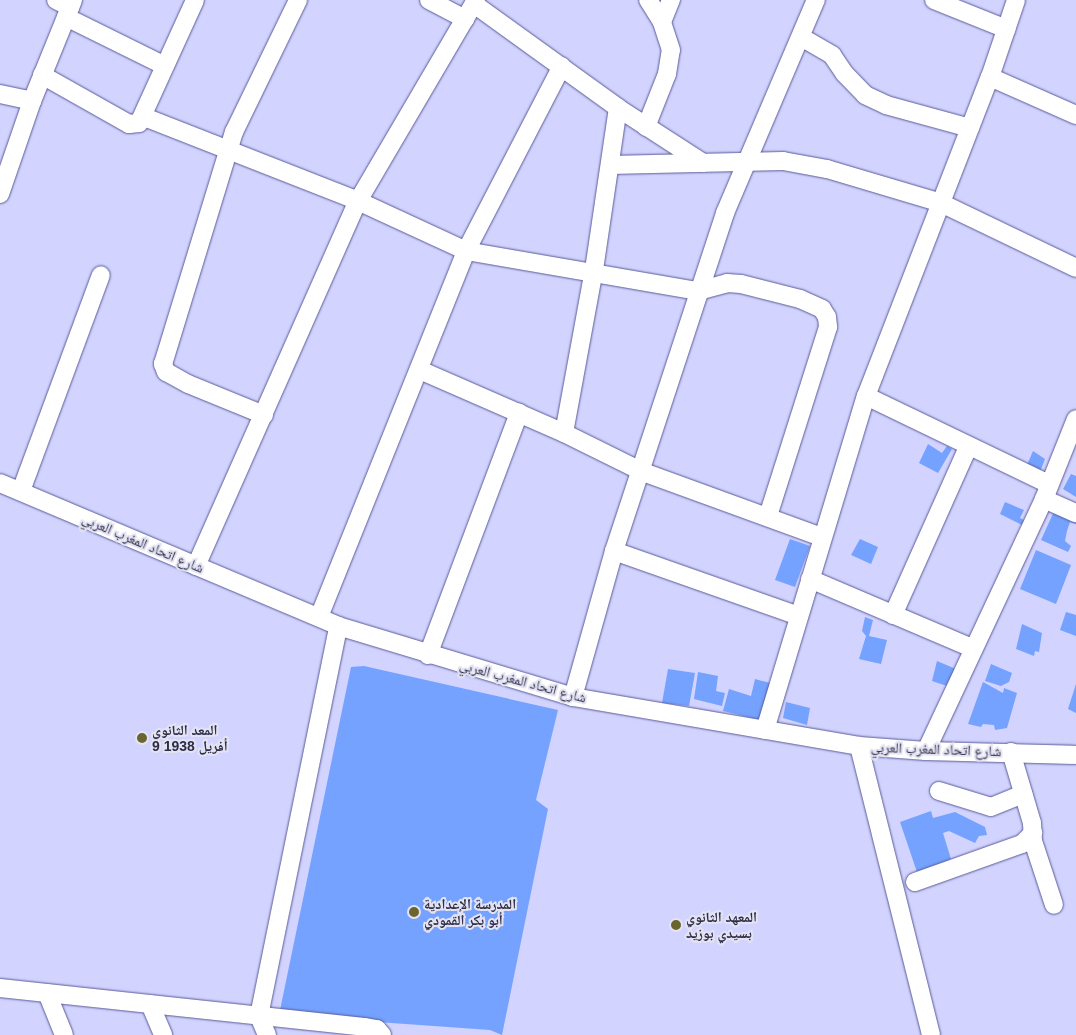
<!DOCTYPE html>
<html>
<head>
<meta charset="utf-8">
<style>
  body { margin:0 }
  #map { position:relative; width:1076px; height:1035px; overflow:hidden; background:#d2d4ff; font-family:Helvetica,"Noto Naskh Arabic",sans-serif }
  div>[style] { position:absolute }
  .building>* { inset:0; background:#74a2fe }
  .roads { filter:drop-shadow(0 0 1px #5b5a98) drop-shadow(0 0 1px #5b5a98) }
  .minor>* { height:18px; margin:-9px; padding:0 9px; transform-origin:9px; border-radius:9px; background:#fff }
  .dots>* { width:14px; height:14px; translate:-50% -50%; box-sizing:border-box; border:2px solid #e3e3f2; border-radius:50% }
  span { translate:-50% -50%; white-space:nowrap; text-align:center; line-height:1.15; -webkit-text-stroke:4px #e3e3f2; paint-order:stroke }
  .street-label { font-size:14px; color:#2d2d49 }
  .poi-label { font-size:14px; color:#2d2d49; font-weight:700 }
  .left { translate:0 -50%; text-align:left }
</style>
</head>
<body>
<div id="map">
  <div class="building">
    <div style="clip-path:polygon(928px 444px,942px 453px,947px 446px,952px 449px,938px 473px,919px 463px)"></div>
    <div style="clip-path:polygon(1033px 451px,1045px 459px,1040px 472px,1027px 465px)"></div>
    <div style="clip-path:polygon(1071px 474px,1076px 476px,1076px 497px,1063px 489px)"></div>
    <div style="clip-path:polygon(1005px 502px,1024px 510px,1020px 518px,1024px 520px,1022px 525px,1000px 514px)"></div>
    <div style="clip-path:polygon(1055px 509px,1076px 516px,1076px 524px,1070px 522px,1067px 531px,1065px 541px,1071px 546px,1068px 552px,1041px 540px)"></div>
    <div style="clip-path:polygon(790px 539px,810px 546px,795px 587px,775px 580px)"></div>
    <div style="clip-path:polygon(860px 539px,878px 547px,871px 564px,851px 555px)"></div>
    <div style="clip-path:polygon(1036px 550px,1071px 565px,1056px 604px,1020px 589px)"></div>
    <div style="clip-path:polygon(1066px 612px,1076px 615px,1076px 636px,1060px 630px)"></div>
    <div style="clip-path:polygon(865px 617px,873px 620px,869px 636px,887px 640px,881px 664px,859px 659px,866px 636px,862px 631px)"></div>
    <div style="clip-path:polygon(1022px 624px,1042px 633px,1039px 652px,1035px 651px,1034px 656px,1016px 649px)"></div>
    <div style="clip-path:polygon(937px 661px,956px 669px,950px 687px,932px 681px)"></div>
    <div style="clip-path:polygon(991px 664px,1012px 673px,1009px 682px,1001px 686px,985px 681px)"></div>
    <div style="clip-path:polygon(364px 666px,558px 710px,536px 800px,548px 809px,502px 1035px,490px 1030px,279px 1015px,351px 667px)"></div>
    <div style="clip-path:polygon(668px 669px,695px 673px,689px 706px,662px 703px)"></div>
    <div style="clip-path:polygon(698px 672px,718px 676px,716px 691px,725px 693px,722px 706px,694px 699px)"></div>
    <div style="clip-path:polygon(755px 679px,770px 683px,760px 720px,723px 711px,729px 689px,751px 696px)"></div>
    <div style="clip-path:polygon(983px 682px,1003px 693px,1004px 688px,1017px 693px,1007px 728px,995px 730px,994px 725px,983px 724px,981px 727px,968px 724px)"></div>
    <div style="clip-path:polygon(1076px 684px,1076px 713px,1068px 709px)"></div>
    <div style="clip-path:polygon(786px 702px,810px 708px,807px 725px,783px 718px)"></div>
    <div style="clip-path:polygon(931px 811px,933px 818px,955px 812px,985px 827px,987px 835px,979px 836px,975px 843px,949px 831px,943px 833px,951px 859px,919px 878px,900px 822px)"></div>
  </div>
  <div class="roads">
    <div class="minor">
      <div style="left:56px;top:0;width:16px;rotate:27deg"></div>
      <div style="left:429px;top:0;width:41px;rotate:27.8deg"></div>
      <div style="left:934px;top:0;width:78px;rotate:21.9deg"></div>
      <div style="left:474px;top:4px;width:178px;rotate:35.8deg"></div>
      <div style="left:618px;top:108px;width:101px;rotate:32.9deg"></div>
      <div style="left:66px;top:17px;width:110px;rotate:26.3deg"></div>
      <div style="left:662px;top:22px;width:24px;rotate:-68deg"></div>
      <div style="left:801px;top:37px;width:36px;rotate:30deg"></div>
      <div style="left:832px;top:55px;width:22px;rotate:56deg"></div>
      <div style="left:844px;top:73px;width:30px;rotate:46deg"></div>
      <div style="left:865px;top:95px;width:23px;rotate:25deg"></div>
      <div style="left:886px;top:105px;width:87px;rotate:15.3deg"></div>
      <div style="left:42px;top:75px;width:100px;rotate:29.4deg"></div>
      <div style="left:129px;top:124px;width:10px;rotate:-6deg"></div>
      <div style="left:139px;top:123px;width:135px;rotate:-65.5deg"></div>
      <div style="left:990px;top:77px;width:94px;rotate:23.8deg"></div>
      <div style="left:0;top:94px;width:33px;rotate:12deg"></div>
      <div style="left:144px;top:117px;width:230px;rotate:21.4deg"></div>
      <div style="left:358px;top:201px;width:119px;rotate:24.8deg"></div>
      <div style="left:466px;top:251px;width:235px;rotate:9.8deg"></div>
      <div style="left:698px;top:291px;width:30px;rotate:-15deg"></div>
      <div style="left:727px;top:283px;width:14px;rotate:4deg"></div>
      <div style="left:741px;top:284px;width:61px;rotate:14.3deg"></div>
      <div style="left:800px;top:299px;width:24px;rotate:24deg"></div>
      <div style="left:822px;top:309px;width:9px;rotate:58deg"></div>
      <div style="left:827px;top:317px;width:10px;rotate:84deg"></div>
      <div style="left:828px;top:327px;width:198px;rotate:107.6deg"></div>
      <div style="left:646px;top:127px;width:57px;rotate:-68.4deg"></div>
      <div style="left:667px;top:74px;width:24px;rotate:-81deg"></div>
      <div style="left:671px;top:50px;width:29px;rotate:-108deg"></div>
      <div style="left:662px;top:22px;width:26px;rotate:-122deg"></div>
      <div style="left:610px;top:165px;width:173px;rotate:-1.3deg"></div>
      <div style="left:783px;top:161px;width:45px;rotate:10.3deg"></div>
      <div style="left:827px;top:169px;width:119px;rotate:16.6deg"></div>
      <div style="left:941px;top:203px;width:150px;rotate:25.7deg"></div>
      <div style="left:0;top:194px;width:98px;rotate:-71deg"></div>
      <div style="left:32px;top:101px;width:109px;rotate:-67.9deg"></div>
      <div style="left:420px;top:370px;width:157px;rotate:23.6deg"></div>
      <div style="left:564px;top:433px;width:88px;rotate:26.3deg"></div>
      <div style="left:643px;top:472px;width:190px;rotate:20deg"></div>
      <div style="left:866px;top:396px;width:203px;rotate:25.7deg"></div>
      <div style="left:264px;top:415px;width:82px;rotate:-157.8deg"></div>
      <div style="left:188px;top:384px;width:25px;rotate:-151deg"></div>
      <div style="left:166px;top:372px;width:9px;rotate:-111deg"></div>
      <div style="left:163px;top:364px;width:243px;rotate:-73deg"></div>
      <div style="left:234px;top:132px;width:147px;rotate:-64.1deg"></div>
      <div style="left:564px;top:433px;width:166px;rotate:-79.6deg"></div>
      <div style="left:594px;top:270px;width:164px;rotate:-81.6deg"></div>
      <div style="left:0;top:483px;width:367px;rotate:22.9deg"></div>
      <div style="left:338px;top:626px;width:245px;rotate:16.8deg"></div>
      <div style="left:573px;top:697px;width:290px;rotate:9.7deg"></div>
      <div style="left:859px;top:746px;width:67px;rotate:4.3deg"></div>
      <div style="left:926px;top:751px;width:150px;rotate:1.5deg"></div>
      <div style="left:21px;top:491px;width:230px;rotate:-69.7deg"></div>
      <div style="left:1044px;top:499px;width:35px;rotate:24deg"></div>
      <div style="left:614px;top:551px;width:196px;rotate:19.4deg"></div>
      <div style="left:196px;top:566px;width:399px;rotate:-66.1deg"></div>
      <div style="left:358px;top:201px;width:233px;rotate:-59.6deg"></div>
      <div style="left:810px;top:579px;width:178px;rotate:23.1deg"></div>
      <div style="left:893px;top:615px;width:184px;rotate:-65.9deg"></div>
      <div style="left:319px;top:617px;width:394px;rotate:-68.1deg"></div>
      <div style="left:466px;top:251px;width:208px;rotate:-62.6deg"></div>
      <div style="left:428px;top:655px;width:259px;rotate:-69.4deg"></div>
      <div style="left:573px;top:697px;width:152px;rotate:-74.3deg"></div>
      <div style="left:614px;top:551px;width:356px;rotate:-71.8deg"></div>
      <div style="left:725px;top:213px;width:232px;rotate:-66.9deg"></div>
      <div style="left:765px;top:730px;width:349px;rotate:-73.2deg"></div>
      <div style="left:866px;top:396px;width:342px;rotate:-68.8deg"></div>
      <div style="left:990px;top:77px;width:81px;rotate:-71.3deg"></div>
      <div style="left:859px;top:746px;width:298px;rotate:76deg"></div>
      <div style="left:926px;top:751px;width:278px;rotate:-64.9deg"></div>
      <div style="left:1044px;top:499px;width:86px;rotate:-68.2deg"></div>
      <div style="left:1011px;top:752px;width:74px;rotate:73.5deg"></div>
      <div style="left:1032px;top:823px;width:18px;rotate:87deg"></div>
      <div style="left:1033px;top:841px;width:67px;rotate:71.8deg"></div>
      <div style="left:939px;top:791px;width:54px;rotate:17.1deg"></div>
      <div style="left:991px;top:807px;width:35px;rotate:-22deg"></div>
      <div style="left:915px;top:882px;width:114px;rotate:-19.6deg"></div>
      <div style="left:1022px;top:844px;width:16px;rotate:-45deg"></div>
      <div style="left:0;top:988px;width:366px;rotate:6.1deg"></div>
      <div style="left:364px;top:1027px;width:13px;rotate:9deg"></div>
      <div style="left:377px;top:1029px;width:8px;rotate:50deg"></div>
      <div style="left:47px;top:993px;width:45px;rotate:68deg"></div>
      <div style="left:150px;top:1004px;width:34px;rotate:67deg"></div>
      <div style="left:267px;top:1035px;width:21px;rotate:-113deg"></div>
      <div style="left:259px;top:1016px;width:398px;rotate:-78.5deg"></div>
    </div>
  </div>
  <div class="dots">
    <div style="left:142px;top:738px;background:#6a6431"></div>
    <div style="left:414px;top:912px;background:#6a6431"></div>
    <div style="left:676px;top:925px;background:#6a6431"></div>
  </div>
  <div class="street-label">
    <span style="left:143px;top:543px;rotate:23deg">شارع اتحاد المغرب العربي</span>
    <span style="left:523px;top:681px;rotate:15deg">شارع اتحاد المغرب العربي</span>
    <span style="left:936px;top:749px;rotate:2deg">شارع اتحاد المغرب العربي</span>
  </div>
  <div class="poi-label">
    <span class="left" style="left:152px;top:738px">المعد الثانوي<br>9 أفريل 1938</span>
    <span class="left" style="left:424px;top:912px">المدرسة الإعدادية<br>أبو بكر القمودي</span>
    <span class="left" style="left:686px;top:925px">المعهد الثانوي<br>بسيدي بوزيد</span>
  </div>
</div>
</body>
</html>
